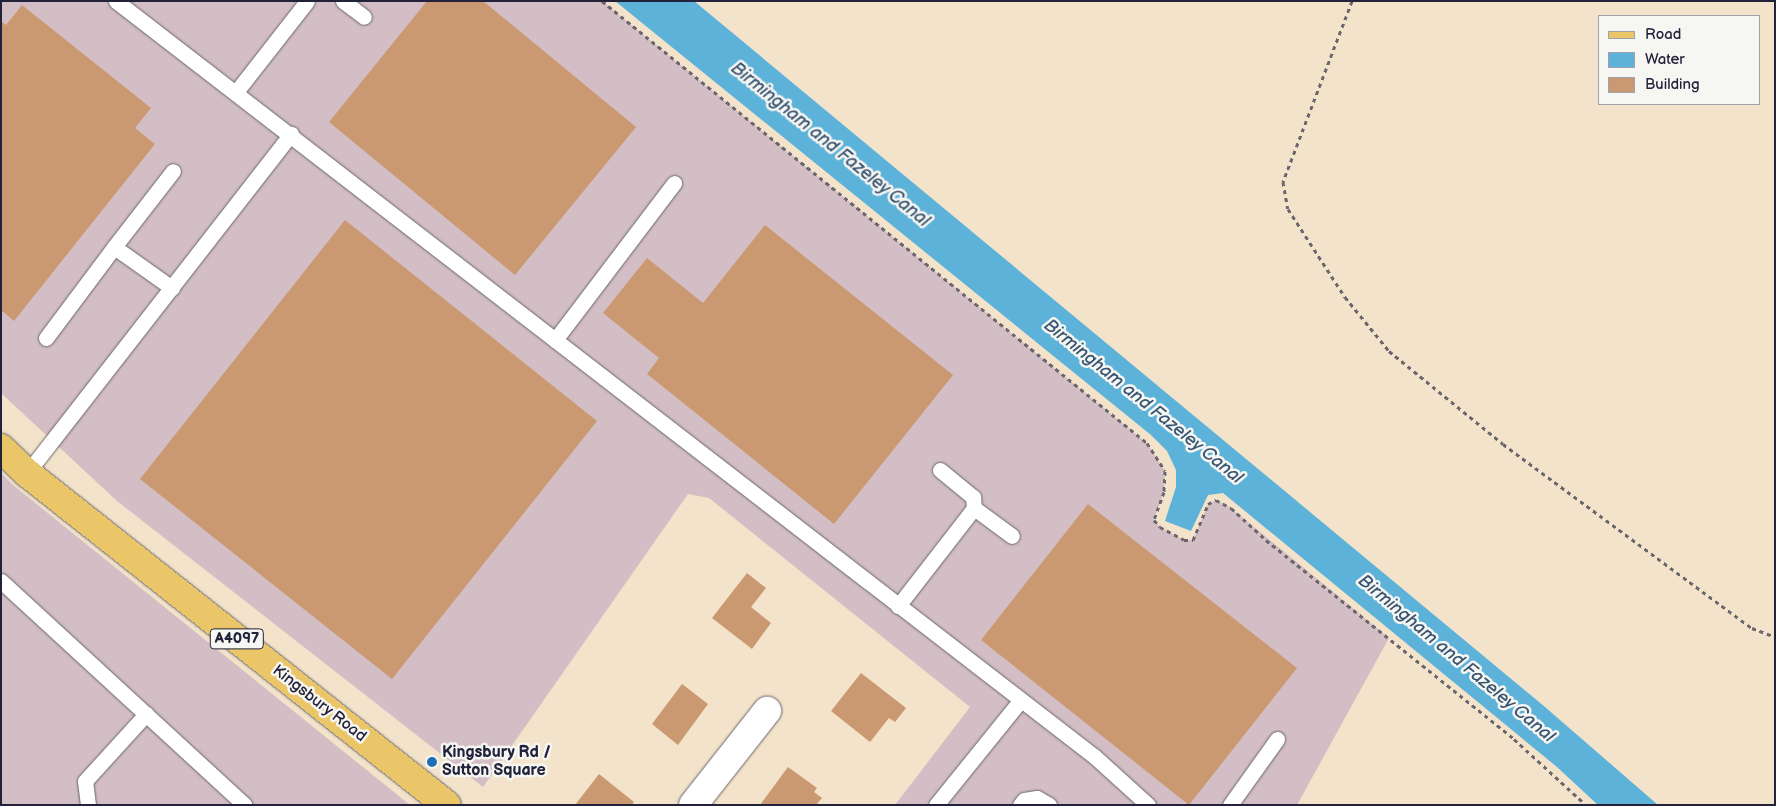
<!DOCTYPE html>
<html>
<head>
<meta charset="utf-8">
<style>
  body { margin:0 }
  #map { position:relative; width:1776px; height:806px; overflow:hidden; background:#f2e3ca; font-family:"Balsamiq Sans",sans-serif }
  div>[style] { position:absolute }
  .industrial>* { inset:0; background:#d2bec4 }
  .water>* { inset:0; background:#5db2d9 }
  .building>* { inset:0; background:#cb9971 }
  .path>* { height:3px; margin-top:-1.5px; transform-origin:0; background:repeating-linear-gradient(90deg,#6b666d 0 4px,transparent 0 8px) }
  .roads { filter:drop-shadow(0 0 1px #6b666d) drop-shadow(0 0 1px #6b666d) }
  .lane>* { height:15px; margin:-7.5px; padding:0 7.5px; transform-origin:7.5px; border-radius:7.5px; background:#fff }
  .street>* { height:28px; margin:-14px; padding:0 14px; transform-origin:14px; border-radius:14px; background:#fff }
  .primary>* { height:28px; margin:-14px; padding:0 14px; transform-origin:14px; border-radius:14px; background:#eac669 }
  .dots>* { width:14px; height:14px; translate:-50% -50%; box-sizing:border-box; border:2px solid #f6f6f2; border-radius:50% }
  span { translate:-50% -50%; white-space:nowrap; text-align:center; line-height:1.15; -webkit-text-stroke:5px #f6f6f2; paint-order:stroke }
  .shield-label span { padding:1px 4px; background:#f6f6f2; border:1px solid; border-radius:4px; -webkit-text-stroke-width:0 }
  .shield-label { font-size:15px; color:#22223b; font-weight:700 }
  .street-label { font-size:16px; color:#22223b }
  .poi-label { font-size:16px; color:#22223b; font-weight:700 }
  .left { translate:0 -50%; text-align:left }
  .water-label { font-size:18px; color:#375472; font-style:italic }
  .frame { position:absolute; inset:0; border:2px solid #22223b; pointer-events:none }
  .legend { position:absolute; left:1598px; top:15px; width:162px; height:90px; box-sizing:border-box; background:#f6f6f2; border:1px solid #a1a1a9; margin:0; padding:6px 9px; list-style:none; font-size:15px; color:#22223b }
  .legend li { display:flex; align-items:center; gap:10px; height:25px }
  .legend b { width:25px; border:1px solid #a1a1a9 }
</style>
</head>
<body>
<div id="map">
  <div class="industrial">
    <div style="clip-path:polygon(1px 1px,602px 1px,1147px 443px,1165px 471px,1164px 492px,1154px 519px,1160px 527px,1184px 540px,1193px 540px,1208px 504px,1216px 500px,1231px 508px,1389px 638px,1297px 805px,895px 805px,970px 707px,709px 498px,688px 494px,483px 787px,117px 501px,1px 393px)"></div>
    <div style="clip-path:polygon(1px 473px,13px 485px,410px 805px,1px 805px)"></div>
  </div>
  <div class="water">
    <div style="clip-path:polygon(615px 1px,694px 1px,1545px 707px,1658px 805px,1598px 805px,1557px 767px,1223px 493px,1208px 495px,1191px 531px,1165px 521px,1176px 487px,1176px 470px,1167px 451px,1151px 435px)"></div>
  </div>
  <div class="building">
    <div style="clip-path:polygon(427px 1px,483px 1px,636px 127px,515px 275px,329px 122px)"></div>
    <div style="clip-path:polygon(22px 5px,151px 108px,135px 128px,155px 144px,14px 321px,1px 310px,1px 21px,6px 25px)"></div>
    <div style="clip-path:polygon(345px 220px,597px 421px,392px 679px,140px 479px)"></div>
    <div style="clip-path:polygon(765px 225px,953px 375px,834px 524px,647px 374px,659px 358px,603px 313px,647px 258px,703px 303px)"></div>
    <div style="clip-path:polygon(1088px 504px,1297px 668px,1189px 805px,981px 640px)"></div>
    <div style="clip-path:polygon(747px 573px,766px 588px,751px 607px,771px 623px,752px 649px,712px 618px)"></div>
    <div style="clip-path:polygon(861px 673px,906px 708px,895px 722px,889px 718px,870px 742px,831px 711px)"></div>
    <div style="clip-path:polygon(682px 684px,708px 704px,678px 745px,652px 724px)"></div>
    <div style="clip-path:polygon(788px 767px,817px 788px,814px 792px,822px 798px,816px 805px,760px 805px)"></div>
    <div style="clip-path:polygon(599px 774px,634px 802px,632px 805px,575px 805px)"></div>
  </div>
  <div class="path">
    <div style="left:602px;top:1px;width:702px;rotate:39.04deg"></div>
    <div style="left:1147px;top:443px;width:33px;rotate:57deg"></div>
    <div style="left:1165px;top:471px;width:21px;rotate:93deg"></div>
    <div style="left:1164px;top:492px;width:30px;rotate:110deg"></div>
    <div style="left:1154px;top:520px;width:9px;rotate:49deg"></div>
    <div style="left:1160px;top:527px;width:27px;rotate:28deg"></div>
    <div style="left:1184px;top:540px;width:9px"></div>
    <div style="left:1193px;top:540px;width:39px;rotate:-67deg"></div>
    <div style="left:1208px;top:504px;width:9px;rotate:-27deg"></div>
    <div style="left:1216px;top:500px;width:17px;rotate:28deg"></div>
    <div style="left:1231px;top:508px;width:47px;rotate:42.4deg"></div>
    <div style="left:1266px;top:540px;width:318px;rotate:38.7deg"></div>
    <div style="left:1514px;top:739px;width:98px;rotate:42.5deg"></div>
    <div style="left:1352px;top:1px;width:194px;rotate:110.9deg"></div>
    <div style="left:1283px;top:182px;width:27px;rotate:80deg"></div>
    <div style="left:1288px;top:209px;width:105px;rotate:57.1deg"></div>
    <div style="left:1345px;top:297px;width:70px;rotate:50.8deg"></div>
    <div style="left:1389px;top:351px;width:147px;rotate:39.2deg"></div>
    <div style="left:1503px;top:444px;width:310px;rotate:36.5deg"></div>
    <div style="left:1752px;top:628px;width:25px;rotate:21deg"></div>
  </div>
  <div class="roads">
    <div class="lane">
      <div style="left:116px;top:1px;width:1236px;rotate:37.67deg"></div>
      <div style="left:1094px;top:756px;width:73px;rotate:42.2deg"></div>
      <div style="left:343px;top:1px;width:26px;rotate:37deg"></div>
      <div style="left:236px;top:92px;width:115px;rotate:-52deg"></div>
      <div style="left:172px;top:288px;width:71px;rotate:-144.7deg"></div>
      <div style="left:114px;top:247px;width:96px;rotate:-52.2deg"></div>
      <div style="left:46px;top:338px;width:114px;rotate:-53.2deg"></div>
      <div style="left:555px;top:340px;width:197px;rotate:-52.8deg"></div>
      <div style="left:940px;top:470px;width:43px;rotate:39.3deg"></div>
      <div style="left:973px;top:497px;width:11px;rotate:85deg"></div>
      <div style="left:27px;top:473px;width:430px;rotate:-52.1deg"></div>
      <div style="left:1px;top:581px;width:331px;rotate:42.6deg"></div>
      <div style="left:898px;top:606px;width:124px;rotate:-52.2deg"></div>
      <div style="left:974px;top:508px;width:47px;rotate:36.4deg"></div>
      <div style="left:88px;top:805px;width:24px;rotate:-97deg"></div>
      <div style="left:85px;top:781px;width:91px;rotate:-47.7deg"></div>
      <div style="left:936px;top:805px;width:134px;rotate:-51.1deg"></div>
      <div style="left:1020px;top:805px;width:6px;rotate:-51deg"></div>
      <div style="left:1024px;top:800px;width:13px;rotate:-9deg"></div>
      <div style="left:1037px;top:798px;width:14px;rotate:30deg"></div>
      <div style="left:1230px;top:805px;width:81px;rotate:-54.5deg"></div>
    </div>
    <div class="street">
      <div style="left:693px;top:805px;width:120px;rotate:-51.8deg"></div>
    </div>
    <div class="primary">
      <div style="left:1px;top:448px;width:36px;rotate:44deg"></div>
      <div style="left:27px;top:473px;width:535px;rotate:38.33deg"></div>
    </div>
  </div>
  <div class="dots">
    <div style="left:432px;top:762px;background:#1f6fb2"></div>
  </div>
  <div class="shield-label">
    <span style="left:237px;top:639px">A4097</span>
  </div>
  <div class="street-label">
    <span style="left:319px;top:704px;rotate:38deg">Kingsbury Road</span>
  </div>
  <div class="poi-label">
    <span class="left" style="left:442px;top:762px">Kingsbury Rd /<br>Sutton Square</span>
  </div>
  <div class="water-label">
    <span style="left:830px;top:145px;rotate:39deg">Birmingham and Fazeley Canal</span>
    <span style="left:1143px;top:402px;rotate:39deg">Birmingham and Fazeley Canal</span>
    <span style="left:1456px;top:659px;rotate:40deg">Birmingham and Fazeley Canal</span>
  </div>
  <div class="frame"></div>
  <ul class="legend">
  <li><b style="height:6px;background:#eac669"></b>Road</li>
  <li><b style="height:14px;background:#5db2d9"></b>Water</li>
  <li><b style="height:14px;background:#cb9971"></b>Building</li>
  </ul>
</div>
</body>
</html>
